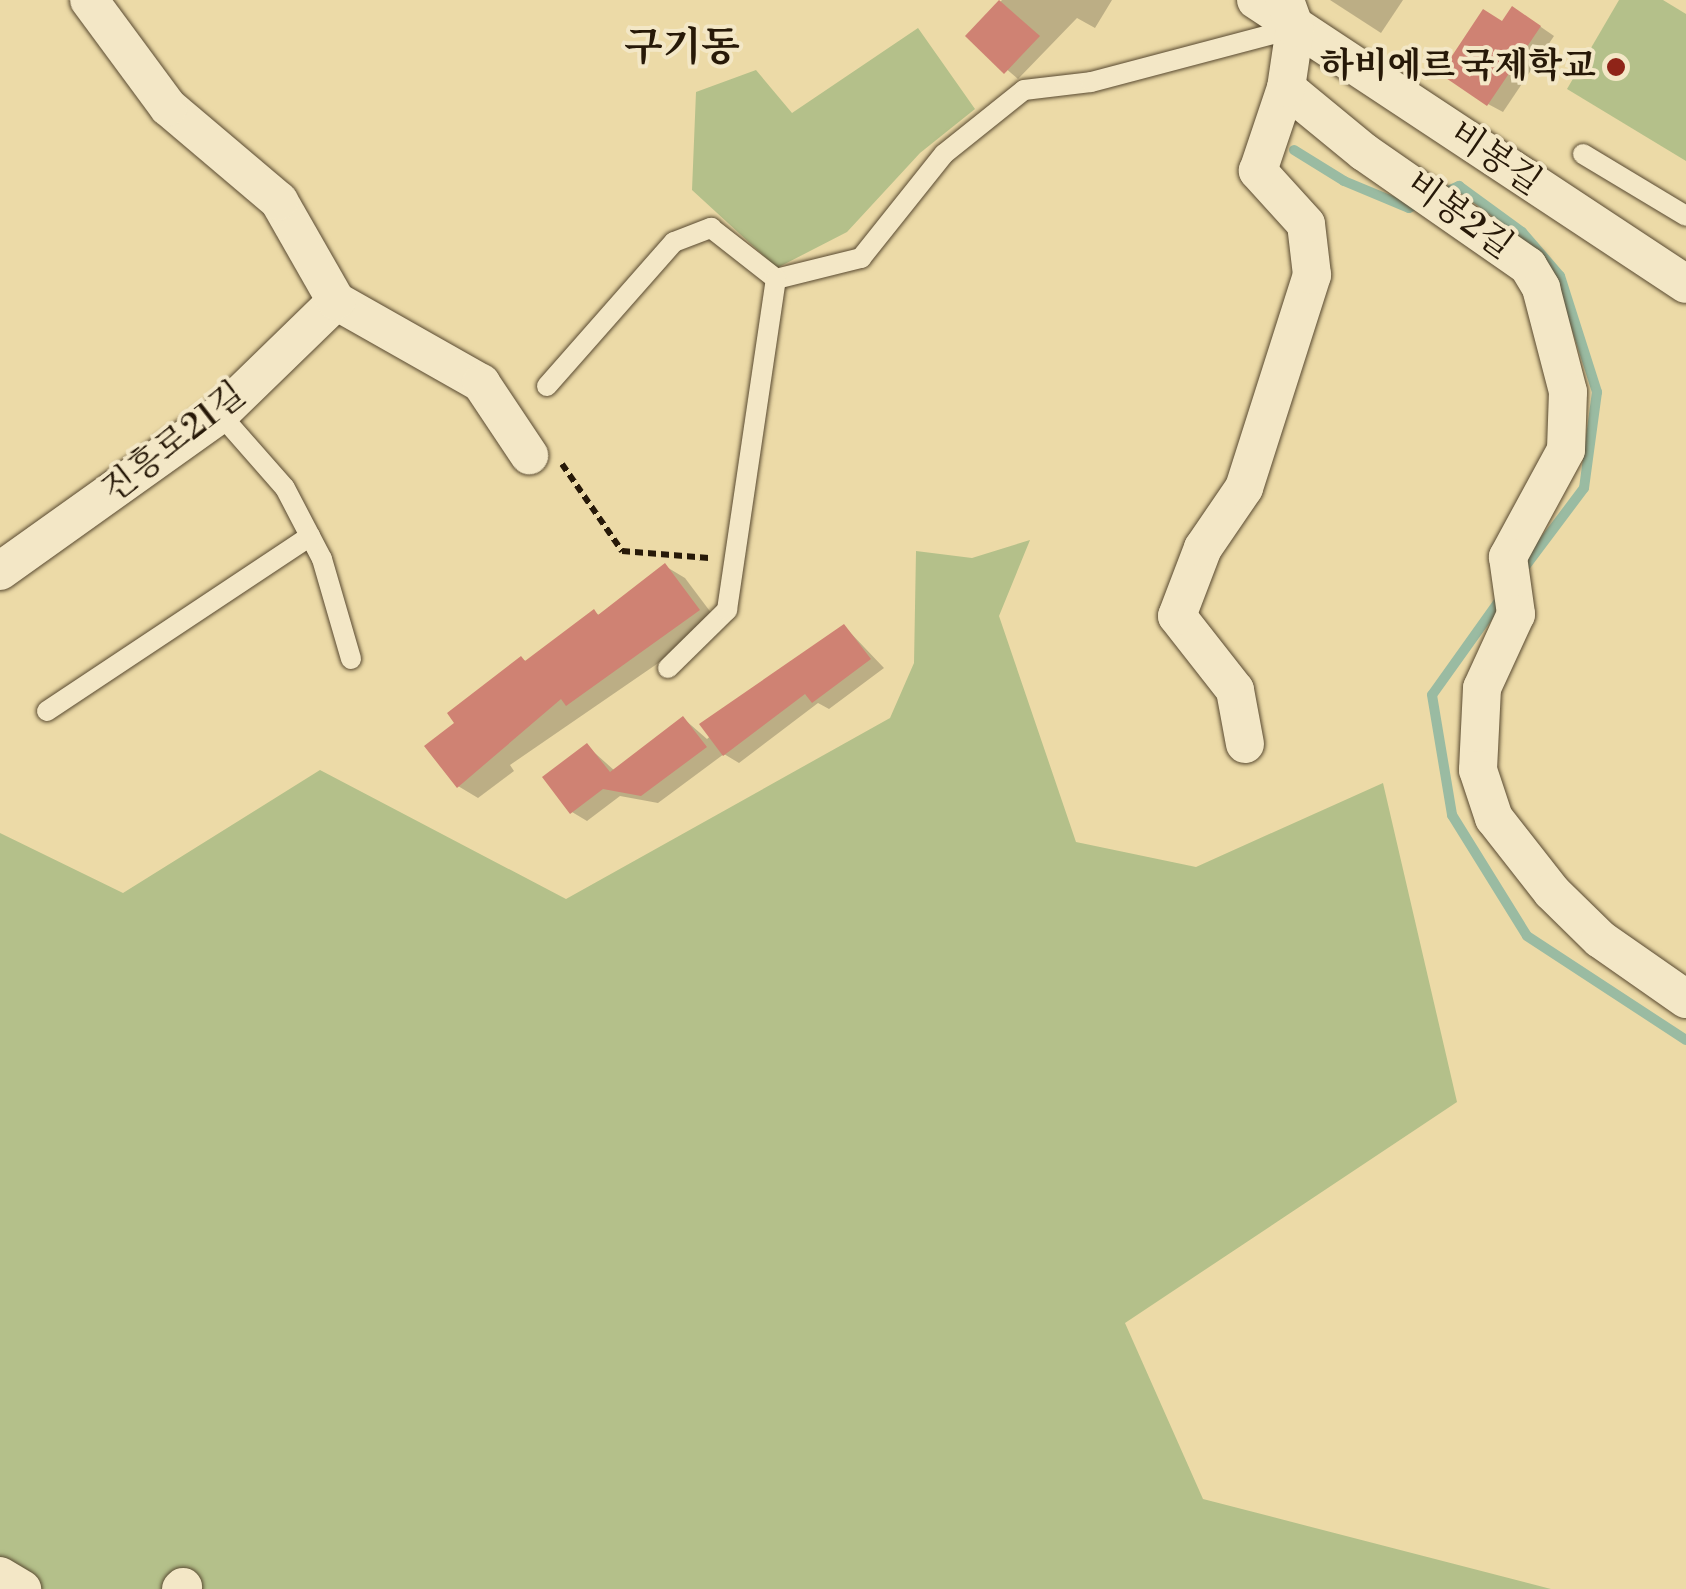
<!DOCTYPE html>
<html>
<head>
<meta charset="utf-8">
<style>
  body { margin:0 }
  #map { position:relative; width:1686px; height:1589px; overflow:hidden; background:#ecdaa7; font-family:"Libre Bodoni","Noto Serif KR",serif }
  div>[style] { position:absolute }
  .green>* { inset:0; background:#b4c08a }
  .shadow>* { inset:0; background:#0003 }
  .stream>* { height:10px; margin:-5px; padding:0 5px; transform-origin:5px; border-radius:5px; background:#9abba2 }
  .building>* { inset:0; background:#cf8273 }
  .path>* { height:6px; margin-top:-3px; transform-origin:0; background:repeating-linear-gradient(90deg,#271908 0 8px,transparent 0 13px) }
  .roads { filter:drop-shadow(0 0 2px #584930) drop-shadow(0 0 2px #584930) }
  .service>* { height:20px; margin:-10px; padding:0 10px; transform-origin:10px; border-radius:10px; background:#f3e7c6 }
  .minor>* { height:38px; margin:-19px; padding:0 19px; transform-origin:19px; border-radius:19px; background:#f3e7c6 }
  .dots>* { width:28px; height:28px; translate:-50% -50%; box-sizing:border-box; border:5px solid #f3e7c6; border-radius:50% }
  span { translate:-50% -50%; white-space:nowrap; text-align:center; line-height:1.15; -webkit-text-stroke:8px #f3e7c6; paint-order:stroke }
  .poi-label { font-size:35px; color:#271908; font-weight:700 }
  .right { translate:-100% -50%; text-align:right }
  .street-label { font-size:35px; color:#271908 }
  .quarter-label { font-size:40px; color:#271908; font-weight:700 }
</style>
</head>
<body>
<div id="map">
  <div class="green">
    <div style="clip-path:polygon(1619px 0,1663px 0,1686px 14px,1686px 161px,1567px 89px)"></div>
    <div style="clip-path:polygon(918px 28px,975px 109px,920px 153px,847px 232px,777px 268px,692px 190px,696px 92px,756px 70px,792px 113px)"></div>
    <div style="clip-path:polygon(1030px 540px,999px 616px,1076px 842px,1196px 867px,1383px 783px,1457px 1102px,1125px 1323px,1203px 1499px,1551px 1589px,0 1589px,0 833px,123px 893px,320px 770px,566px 899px,890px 718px,914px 663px,916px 551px,972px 558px)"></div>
  </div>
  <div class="shadow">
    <div style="clip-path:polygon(1002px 0,1112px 0,1095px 28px,1077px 18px,1018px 79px,968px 36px)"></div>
    <div style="clip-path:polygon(1330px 0,1403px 0,1381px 33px)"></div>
    <div style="clip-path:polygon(1528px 18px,1554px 36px,1503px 112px,1488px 104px,1503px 24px)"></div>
    <div style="clip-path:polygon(665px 566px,685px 578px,718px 622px,510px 765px,514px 771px,478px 798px,458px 786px,458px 724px,522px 659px,528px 662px,594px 612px,601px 616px)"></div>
    <div style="clip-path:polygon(844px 626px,884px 668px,829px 709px,818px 703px,739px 763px,724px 754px,658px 803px,620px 796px,587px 821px,572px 812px,587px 746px,615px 771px,684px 719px,707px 739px)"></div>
  </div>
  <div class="stream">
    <div style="left:1294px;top:150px;width:59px;rotate:31.8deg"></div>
    <div style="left:1344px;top:181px;width:70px;rotate:22.6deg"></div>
    <div style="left:1409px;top:208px;width:13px;rotate:-27deg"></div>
    <div style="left:1441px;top:194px;width:20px;rotate:-24deg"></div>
    <div style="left:1459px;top:186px;width:78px;rotate:36.1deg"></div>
    <div style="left:1522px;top:232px;width:58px;rotate:49.2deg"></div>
    <div style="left:1560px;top:276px;width:122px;rotate:72.3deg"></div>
    <div style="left:1597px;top:392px;width:97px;rotate:97.7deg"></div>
    <div style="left:1584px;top:488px;width:105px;rotate:126.9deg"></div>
    <div style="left:1502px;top:597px;width:120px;rotate:125.5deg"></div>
    <div style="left:1432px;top:695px;width:122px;rotate:80.5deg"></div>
    <div style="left:1452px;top:815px;width:142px;rotate:58.2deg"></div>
    <div style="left:1527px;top:936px;width:190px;rotate:33.2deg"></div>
  </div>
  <div class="building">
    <div style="clip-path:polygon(999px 0,1040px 36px,1004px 74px,965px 36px)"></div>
    <div style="clip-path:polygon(1512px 6px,1541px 26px,1487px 106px,1440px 74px,1483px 9px,1502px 21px)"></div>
    <div style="clip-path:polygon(665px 563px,700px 610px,566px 706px,561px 699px,457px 788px,424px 746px,454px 723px,447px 713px,521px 656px,525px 661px,594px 609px,598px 615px)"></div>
    <div style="clip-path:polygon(844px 624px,871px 659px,812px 703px,805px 694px,723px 756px,699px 724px)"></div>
    <div style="clip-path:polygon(683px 716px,707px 747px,641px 796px,603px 789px,570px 814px,542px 777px,587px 743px,610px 772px)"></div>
  </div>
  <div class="path">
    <div style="left:562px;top:464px;width:106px;rotate:55.4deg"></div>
    <div style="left:622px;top:551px;width:87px;rotate:4.6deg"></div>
  </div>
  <div class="roads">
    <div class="service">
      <div style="left:1583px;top:154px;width:120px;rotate:31deg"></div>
      <div style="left:776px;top:279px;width:88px;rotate:-13.9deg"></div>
      <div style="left:861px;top:258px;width:133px;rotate:-51.4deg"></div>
      <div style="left:944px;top:154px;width:102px;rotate:-38.7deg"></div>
      <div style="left:1024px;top:90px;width:67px;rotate:-6.8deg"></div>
      <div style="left:1091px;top:82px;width:211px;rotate:-14.8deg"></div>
      <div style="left:547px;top:386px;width:192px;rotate:-48.6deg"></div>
      <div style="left:674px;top:242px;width:40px;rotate:-21deg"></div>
      <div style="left:711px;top:228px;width:83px;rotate:38.1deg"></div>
      <div style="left:220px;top:414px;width:98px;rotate:48.7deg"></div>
      <div style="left:285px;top:488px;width:80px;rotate:62.5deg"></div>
      <div style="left:322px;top:559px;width:104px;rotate:73.8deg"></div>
      <div style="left:668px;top:668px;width:83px;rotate:-44.5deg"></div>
      <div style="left:727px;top:610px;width:335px;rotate:-81.6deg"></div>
      <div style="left:47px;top:711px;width:316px;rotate:-33.6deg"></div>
    </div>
    <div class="minor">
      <div style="left:1256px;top:0;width:515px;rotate:33.44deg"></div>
      <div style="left:1286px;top:88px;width:101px;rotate:39.4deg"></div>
      <div style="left:1364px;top:152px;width:200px;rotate:34.8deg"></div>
      <div style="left:1528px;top:266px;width:26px;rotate:59deg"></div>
      <div style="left:1541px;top:288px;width:107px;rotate:75.4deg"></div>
      <div style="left:1568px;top:392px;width:58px;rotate:92deg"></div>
      <div style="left:1566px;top:450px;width:122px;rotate:118.5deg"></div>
      <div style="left:1508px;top:557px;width:58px;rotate:82deg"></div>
      <div style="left:1516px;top:614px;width:81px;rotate:114.7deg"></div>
      <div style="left:1482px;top:688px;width:82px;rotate:92.8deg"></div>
      <div style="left:1478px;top:770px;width:51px;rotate:71.6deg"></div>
      <div style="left:1494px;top:818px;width:94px;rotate:51.9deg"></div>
      <div style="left:1552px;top:892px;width:67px;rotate:44.4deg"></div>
      <div style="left:1600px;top:939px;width:105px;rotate:34.9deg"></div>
      <div style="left:336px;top:301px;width:167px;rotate:29.5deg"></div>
      <div style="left:481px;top:383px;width:87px;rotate:56.3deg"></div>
      <div style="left:0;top:571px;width:270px;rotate:-35.5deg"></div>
      <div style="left:220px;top:414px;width:162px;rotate:-44.2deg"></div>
      <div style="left:336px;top:301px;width:115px;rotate:-119.7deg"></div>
      <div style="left:279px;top:201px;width:145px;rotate:-139.7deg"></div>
      <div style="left:168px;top:107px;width:133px;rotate:-126.4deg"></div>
      <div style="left:1245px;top:744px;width:55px;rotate:-100.5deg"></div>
      <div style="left:1235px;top:690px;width:94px;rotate:-128.1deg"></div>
      <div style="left:1177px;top:616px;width:73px;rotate:-69.1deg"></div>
      <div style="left:1203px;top:548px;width:73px;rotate:-55.7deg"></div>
      <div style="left:1244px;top:488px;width:224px;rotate:-72.3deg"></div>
      <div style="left:1312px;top:275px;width:51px;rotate:-96.7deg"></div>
      <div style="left:1306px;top:224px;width:72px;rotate:-132.2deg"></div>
      <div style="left:1258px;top:171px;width:88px;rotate:-71.4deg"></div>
      <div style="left:1286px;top:88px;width:61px;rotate:-81.5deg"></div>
      <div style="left:1295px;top:28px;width:30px;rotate:-110deg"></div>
      <div style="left:0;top:1576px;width:26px;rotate:31deg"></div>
      <div style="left:181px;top:1589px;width:3px;rotate:-45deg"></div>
    </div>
  </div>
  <div class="dots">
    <div style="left:1616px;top:67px;background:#8f2418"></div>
  </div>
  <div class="poi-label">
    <span class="right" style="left:1596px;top:67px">하비에르 국제학교</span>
  </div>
  <div class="street-label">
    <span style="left:1495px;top:159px;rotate:34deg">비봉길</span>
    <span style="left:1459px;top:216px;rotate:36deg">비봉2길</span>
    <span style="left:174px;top:443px;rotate:-38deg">진흥로21길</span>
  </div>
  <div class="quarter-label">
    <span style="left:682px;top:48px">구기동</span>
  </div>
</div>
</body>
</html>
